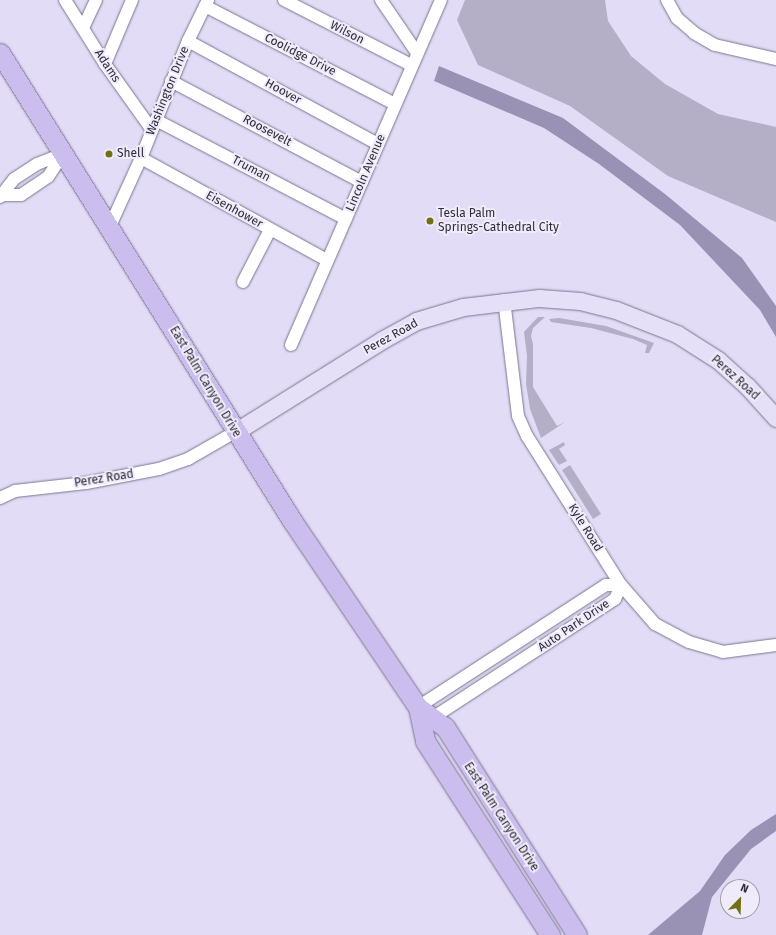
<!DOCTYPE html>
<html>
<head>
<meta charset="utf-8">
<style>
  body { margin:0 }
  #map { position:relative; width:776px; height:935px; overflow:hidden; background:#e2dcf7; font-family:"Fira Sans",sans-serif }
  div>[style] { position:absolute }
  .green>* { inset:0; background:#b4aec7 }
  .water>* { inset:0; background:#9a92b4 }
  .roads { filter:drop-shadow(0 0 1px #7b758d) drop-shadow(0 0 1px #7b758d) }
  .street>* { height:12px; margin:-6px; padding:0 6px; transform-origin:6px; border-radius:6px; background:#fff }
  .secondary>* { height:17px; margin:-8.5px; padding:0 8.5px; transform-origin:8.5px; border-radius:8.5px; background:#e5dff7 }
  .primary>* { height:19px; margin:-9.5px; padding:0 9.5px; transform-origin:9.5px; border-radius:9.5px; background:#cbbeee }
  .dots>* { width:11px; height:11px; translate:-50% -50%; box-sizing:border-box; border:2px solid #efebfb; border-radius:50% }
  span { translate:-50% -50%; white-space:nowrap; text-align:center; line-height:1.15; -webkit-text-stroke:4px #efebfb; paint-order:stroke }
  .street-label { font-size:12px; color:#2f2d37 }
  .poi-label { font-size:12px; color:#2f2d37 }
  .left { translate:0 -50%; text-align:left }
  .north { position:absolute; left:720px; top:879px; width:40px; height:40px; box-sizing:border-box; background:#efebfb; border:1px solid #a29fad; border-radius:50%; rotate:23deg; font-size:11px; font-weight:700; line-height:16px; text-align:center; color:#2f2d37 }
  .north::after { content:''; display:block; margin:auto; width:14px; height:18px; background:#737013; clip-path:polygon(50% 0,100% 100%,50% 72%,0 100%) }
</style>
</head>
<body>
<div id="map">
  <div class="green">
    <div style="clip-path:polygon(465px 0,605px 0,608px 21px,631px 56px,665px 84px,718px 114px,776px 127px,776px 222px,668px 176px,570px 106px,478px 65px,457px 20px)"></div>
    <div style="clip-path:polygon(538px 317px,545px 317px,533px 328px,531px 336px,533px 344px,533px 387px,557px 426px,565px 422px,541px 438px,530px 409px,526px 384px,527px 356px,524px 332px)"></div>
    <div style="clip-path:polygon(559px 318px,606px 326px,654px 343px,649px 353px,645px 353px,647px 345px,633px 339px,591px 328px,551px 322px,549px 319px)"></div>
    <div style="clip-path:polygon(564px 442px,565px 445px,559px 449px,567px 461px,559px 465px,549px 450px)"></div>
    <div style="clip-path:polygon(570px 465px,601px 514px,593px 519px,562px 470px)"></div>
  </div>
  <div class="water">
    <div style="clip-path:polygon(439px 66px,563px 118px,665px 194px,742px 258px,776px 306px,776px 337px,760px 310px,680px 225px,599px 164px,544px 128px,434px 81px)"></div>
    <div style="clip-path:polygon(776px 814px,776px 831px,751px 849px,712px 897px,702px 935px,648px 935px,700px 891px,725px 855px,751px 830px)"></div>
  </div>
  <div class="roads">
    <div class="street">
      <div style="left:65px;top:0;width:75px;rotate:58deg"></div>
      <div style="left:105px;top:64px;width:81px;rotate:54.5deg"></div>
      <div style="left:284px;top:0;width:143px;rotate:27.1deg"></div>
      <div style="left:381px;top:0;width:64px;rotate:55.8deg"></div>
      <div style="left:667px;top:0;width:21px;rotate:61deg"></div>
      <div style="left:677px;top:18px;width:23px;rotate:41deg"></div>
      <div style="left:694px;top:33px;width:24px;rotate:30deg"></div>
      <div style="left:715px;top:45px;width:63px;rotate:12.9deg"></div>
      <div style="left:205px;top:6px;width:214px;rotate:27.3deg"></div>
      <div style="left:83px;top:28px;width:31px;rotate:-65deg"></div>
      <div style="left:188px;top:41px;width:216px;rotate:28.5deg"></div>
      <div style="left:105px;top:64px;width:69px;rotate:-67.1deg"></div>
      <div style="left:171px;top:81px;width:216px;rotate:27.9deg"></div>
      <div style="left:156px;top:120px;width:214px;rotate:27.5deg"></div>
      <div style="left:141px;top:158px;width:213px;rotate:28.8deg"></div>
      <div style="left:3px;top:195px;width:18px"></div>
      <div style="left:21px;top:195px;width:32px;rotate:-34deg"></div>
      <div style="left:48px;top:177px;width:27px;rotate:-57deg"></div>
      <div style="left:0;top:197px;width:23px;rotate:-52deg"></div>
      <div style="left:14px;top:179px;width:27px;rotate:-33deg"></div>
      <div style="left:37px;top:164px;width:28px;rotate:-21deg"></div>
      <div style="left:110px;top:226px;width:75px;rotate:-65.5deg"></div>
      <div style="left:141px;top:158px;width:126px;rotate:-68.1deg"></div>
      <div style="left:188px;top:41px;width:46px;rotate:-64deg"></div>
      <div style="left:243px;top:282px;width:59px;rotate:-62.6deg"></div>
      <div style="left:504px;top:300px;width:117px;rotate:83.1deg"></div>
      <div style="left:518px;top:416px;width:22px;rotate:66deg"></div>
      <div style="left:527px;top:436px;width:176px;rotate:57.8deg"></div>
      <div style="left:621px;top:585px;width:52px;rotate:48.9deg"></div>
      <div style="left:655px;top:624px;width:38px;rotate:28deg"></div>
      <div style="left:689px;top:642px;width:35px;rotate:16deg"></div>
      <div style="left:723px;top:652px;width:53px;rotate:-7.5deg"></div>
      <div style="left:291px;top:345px;width:376px;rotate:-66.5deg"></div>
      <div style="left:0;top:498px;width:17px;rotate:-25deg"></div>
      <div style="left:15px;top:491px;width:71px;rotate:-6.4deg"></div>
      <div style="left:86px;top:483px;width:74px;rotate:-10.9deg"></div>
      <div style="left:159px;top:469px;width:31px;rotate:-19deg"></div>
      <div style="left:188px;top:459px;width:54px;rotate:-29.9deg"></div>
      <div style="left:418px;top:707px;width:224px;rotate:-33deg"></div>
      <div style="left:606px;top:585px;width:15px"></div>
      <div style="left:621px;top:585px;width:15px;rotate:113deg"></div>
      <div style="left:615px;top:599px;width:223px;rotate:146.9deg"></div>
    </div>
    <div class="secondary">
      <div style="left:235px;top:432px;width:173px;rotate:-32deg"></div>
      <div style="left:382px;top:340px;width:39px;rotate:-29deg"></div>
      <div style="left:416px;top:321px;width:49px;rotate:-16.6deg"></div>
      <div style="left:463px;top:307px;width:77px;rotate:-6.8deg"></div>
      <div style="left:539px;top:298px;width:41px;rotate:4.2deg"></div>
      <div style="left:580px;top:301px;width:37px;rotate:14deg"></div>
      <div style="left:616px;top:310px;width:66px;rotate:21.5deg"></div>
      <div style="left:677px;top:334px;width:49px;rotate:32.4deg"></div>
      <div style="left:718px;top:360px;width:40px;rotate:42deg"></div>
      <div style="left:748px;top:387px;width:42px;rotate:47.9deg"></div>
    </div>
    <div class="primary">
      <div style="left:0;top:53px;width:553px;rotate:58.01deg"></div>
      <div style="left:293px;top:522px;width:223px;rotate:56deg"></div>
      <div style="left:418px;top:707px;width:34px;rotate:37deg"></div>
      <div style="left:445px;top:727px;width:246px;rotate:57.6deg"></div>
      <div style="left:418px;top:707px;width:35px;rotate:78deg"></div>
      <div style="left:425px;top:741px;width:231px;rotate:57.2deg"></div>
    </div>
  </div>
  <div class="dots">
    <div style="left:109px;top:154px;background:#737013"></div>
    <div style="left:430px;top:221px;background:#737013"></div>
  </div>
  <div class="street-label">
    <span style="left:347px;top:33px;rotate:27deg">Wilson</span>
    <span style="left:300px;top:55px;rotate:27deg">Coolidge Drive</span>
    <span style="left:107px;top:66px;rotate:57deg">Adams</span>
    <span style="left:168px;top:91px;rotate:-68deg">Washington Drive</span>
    <span style="left:283px;top:92px;rotate:29deg">Hoover</span>
    <span style="left:267px;top:131px;rotate:28deg">Roosevelt</span>
    <span style="left:251px;top:169px;rotate:28deg">Truman</span>
    <span style="left:366px;top:173px;rotate:-67deg">Lincoln Avenue</span>
    <span style="left:234px;top:210px;rotate:29deg">Eisenhower</span>
    <span style="left:391px;top:337px;rotate:-29deg">Perez Road</span>
    <span style="left:735px;top:378px;rotate:42deg">Perez Road</span>
    <span style="left:205px;top:382px;rotate:59deg">East Palm Canyon Drive</span>
    <span style="left:104px;top:479px;rotate:-9deg">Perez Road</span>
    <span style="left:585px;top:528px;rotate:58deg">Kyle Road</span>
    <span style="left:574px;top:626px;rotate:-34deg">Auto Park Drive</span>
    <span style="left:501px;top:817px;rotate:57deg">East Palm Canyon Drive</span>
  </div>
  <div class="poi-label">
    <span class="left" style="left:117px;top:154px">Shell</span>
    <span class="left" style="left:438px;top:221px">Tesla Palm<br>Springs-Cathedral City</span>
  </div>
  <div class="north">N</div>
</div>
</body>
</html>
